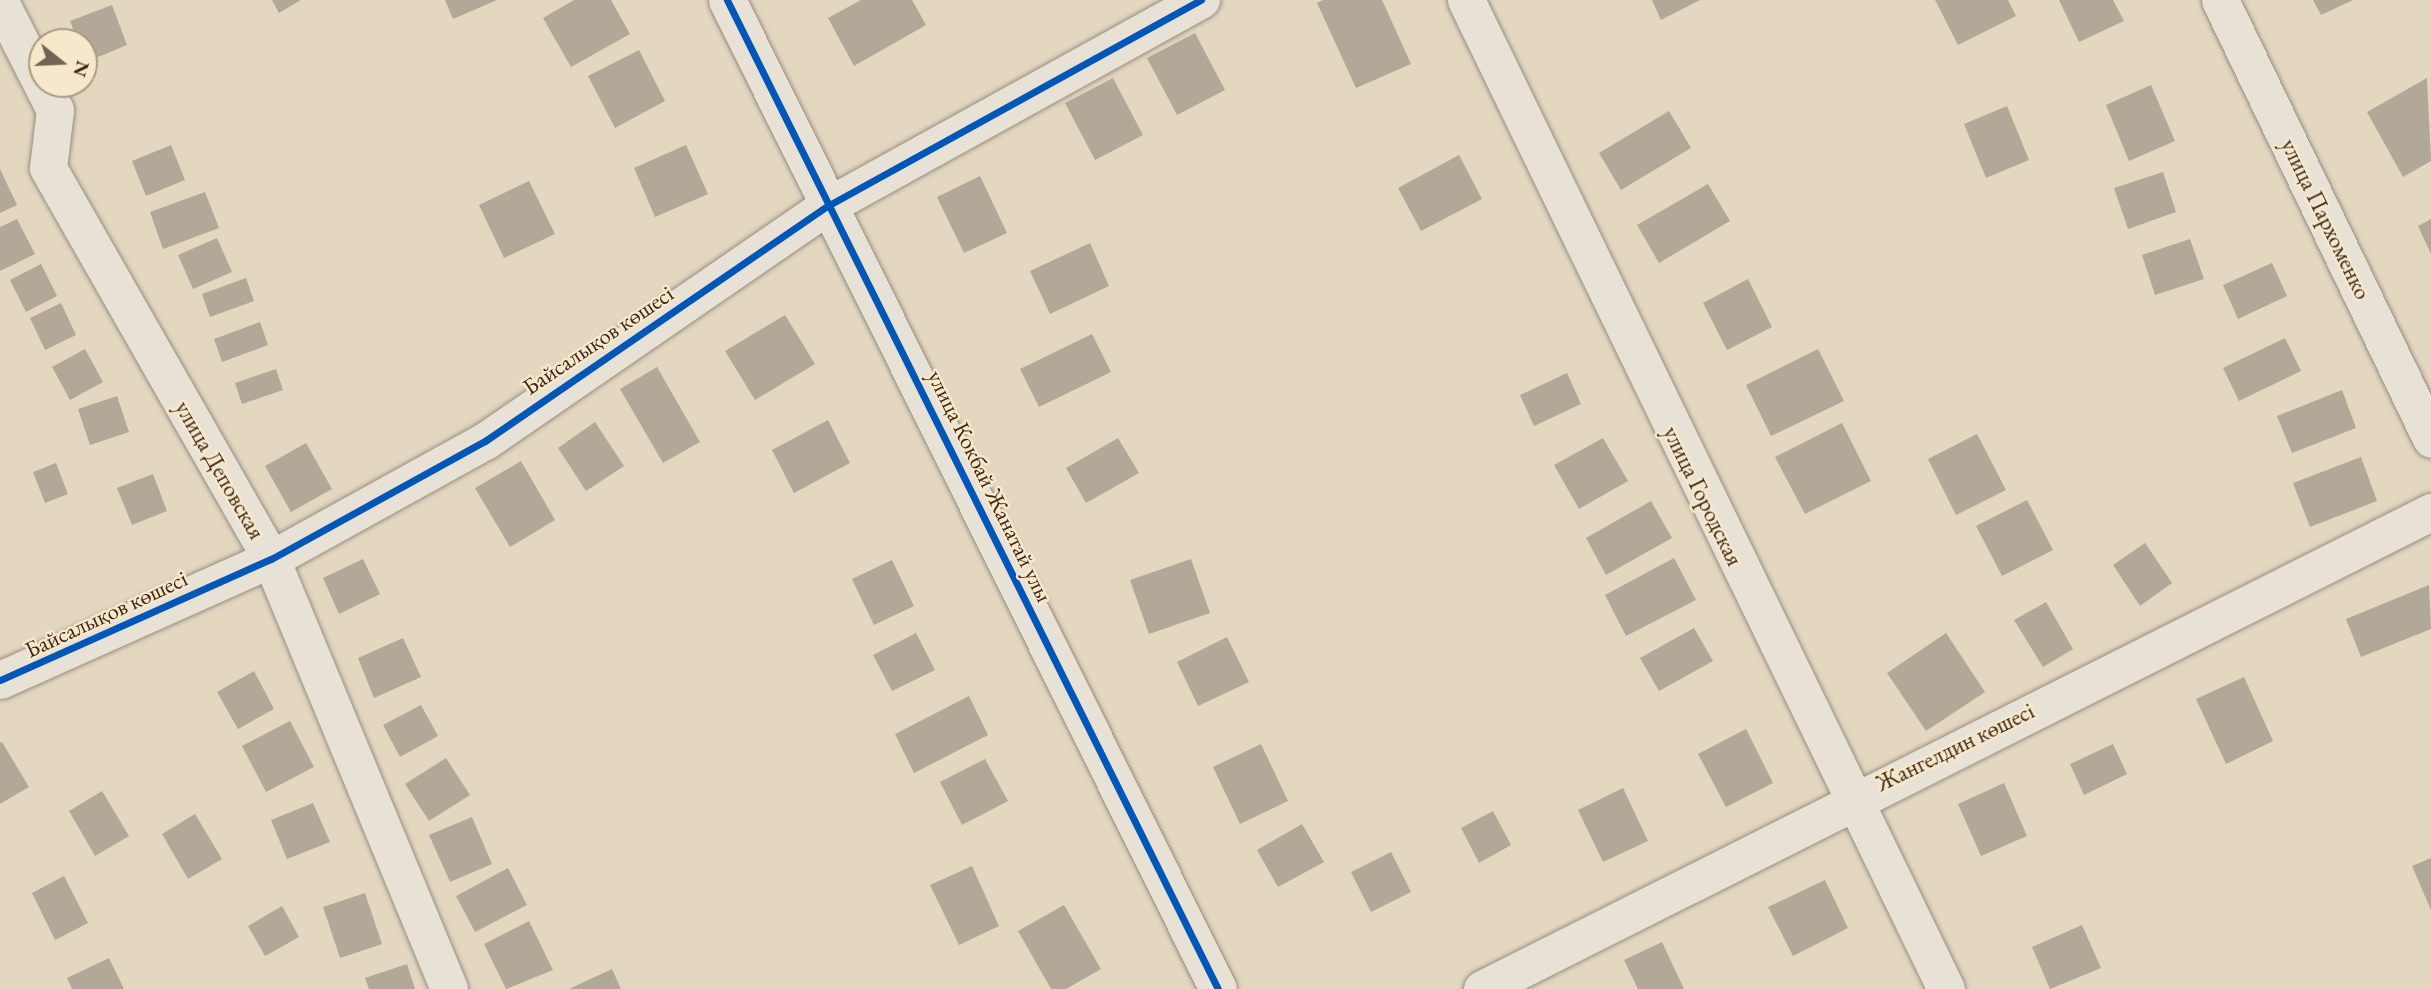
<!DOCTYPE html>
<html>
<head>
<meta charset="utf-8">
<style>
  body { margin:0 }
  #map { position:relative; width:2431px; height:989px; overflow:hidden; background:#e3d7c0; font-family:"EB Garamond",serif }
  div>[style] { position:absolute }
  .building>* { inset:0; background:#b2a898 }
  .roads { filter:drop-shadow(0 0 2px #988e80) drop-shadow(0 0 2px #988e80) }
  .minor>* { height:37px; margin:-18.5px; padding:0 18.5px; transform-origin:18.5px; border-radius:18.5px; background:#e8e2d6 }
  .cycleway>* { height:7px; margin:-3.5px; padding:0 3.5px; transform-origin:3.5px; border-radius:3.5px; background:#0057b8 }
  span { translate:-50% -50%; white-space:nowrap; text-align:center; line-height:1.15; -webkit-text-stroke:5px #f7e8cc; paint-order:stroke }
  .street-label { font-size:23px; color:#3a2516 }
  .north { position:absolute; left:28px; top:28px; width:70px; height:70px; box-sizing:border-box; background:#f7e8cc; border:2px solid #ab9a83; border-radius:50%; rotate:108deg; font-size:19px; font-weight:700; line-height:28px; text-align:center; color:#3a2516 }
  .north::after { content:''; display:block; margin:auto; width:24px; height:32px; background:#756352; clip-path:polygon(50% 0,100% 100%,50% 72%,0 100%) }
</style>
</head>
<body>
<div id="map">
  <div class="building">
    <div style="clip-path:polygon(272px 0,301px 0,279px 13px)"></div>
    <div style="clip-path:polygon(445px 0,497px 0,453px 19px)"></div>
    <div style="clip-path:polygon(574px 0,611px 0,630px 34px,571px 67px,543px 18px)"></div>
    <div style="clip-path:polygon(861px 0,912px 0,926px 25px,854px 66px,828px 18px)"></div>
    <div style="clip-path:polygon(1323px 0,1382px 0,1411px 64px,1356px 88px,1317px 3px)"></div>
    <div style="clip-path:polygon(1652px 0,1700px 0,1661px 20px)"></div>
    <div style="clip-path:polygon(1935px 0,2008px 0,2016px 16px,1958px 45px)"></div>
    <div style="clip-path:polygon(2059px 0,2113px 0,2124px 21px,2079px 42px)"></div>
    <div style="clip-path:polygon(2313px 0,2353px 0,2321px 15px)"></div>
    <div style="clip-path:polygon(112px 5px,127px 45px,86px 62px,84px 42px,78px 42px,70px 21px)"></div>
    <div style="clip-path:polygon(1195px 33px,1225px 90px,1177px 115px,1147px 58px)"></div>
    <div style="clip-path:polygon(639px 50px,665px 101px,615px 128px,588px 76px)"></div>
    <div style="clip-path:polygon(1113px 78px,1143px 135px,1095px 160px,1065px 103px)"></div>
    <div style="clip-path:polygon(2427px 78px,2431px 161px,2403px 177px,2367px 112px)"></div>
    <div style="clip-path:polygon(2151px 85px,2175px 141px,2129px 161px,2106px 105px)"></div>
    <div style="clip-path:polygon(2007px 106px,2029px 160px,1986px 178px,1964px 124px)"></div>
    <div style="clip-path:polygon(1669px 111px,1691px 148px,1621px 190px,1599px 153px)"></div>
    <div style="clip-path:polygon(171px 145px,185px 180px,146px 196px,132px 161px)"></div>
    <div style="clip-path:polygon(686px 145px,708px 194px,655px 217px,634px 168px)"></div>
    <div style="clip-path:polygon(1459px 155px,1482px 199px,1421px 231px,1398px 188px)"></div>
    <div style="clip-path:polygon(0 169px,17px 205px,0 213px)"></div>
    <div style="clip-path:polygon(2163px 172px,2176px 212px,2128px 229px,2114px 188px)"></div>
    <div style="clip-path:polygon(980px 176px,1007px 233px,964px 253px,937px 197px)"></div>
    <div style="clip-path:polygon(529px 181px,555px 234px,504px 258px,479px 205px)"></div>
    <div style="clip-path:polygon(1708px 184px,1730px 221px,1659px 263px,1637px 225px)"></div>
    <div style="clip-path:polygon(205px 192px,219px 228px,163px 249px,150px 212px)"></div>
    <div style="clip-path:polygon(17px 219px,35px 254px,0 271px,0 227px)"></div>
    <div style="clip-path:polygon(2431px 219px,2431px 254px,2418px 226px)"></div>
    <div style="clip-path:polygon(217px 238px,232px 272px,193px 289px,178px 255px)"></div>
    <div style="clip-path:polygon(2190px 239px,2204px 279px,2155px 295px,2142px 255px)"></div>
    <div style="clip-path:polygon(1090px 243px,1109px 286px,1050px 314px,1030px 271px)"></div>
    <div style="clip-path:polygon(2272px 263px,2287px 296px,2238px 319px,2223px 285px)"></div>
    <div style="clip-path:polygon(41px 264px,57px 296px,26px 312px,10px 280px)"></div>
    <div style="clip-path:polygon(246px 278px,254px 301px,210px 317px,202px 294px)"></div>
    <div style="clip-path:polygon(1748px 279px,1772px 327px,1727px 350px,1703px 303px)"></div>
    <div style="clip-path:polygon(61px 303px,76px 335px,45px 350px,30px 318px)"></div>
    <div style="clip-path:polygon(785px 315px,815px 364px,755px 400px,725px 351px)"></div>
    <div style="clip-path:polygon(260px 322px,268px 345px,222px 362px,214px 339px)"></div>
    <div style="clip-path:polygon(1092px 334px,1111px 372px,1039px 407px,1020px 369px)"></div>
    <div style="clip-path:polygon(2285px 338px,2301px 371px,2239px 401px,2223px 368px)"></div>
    <div style="clip-path:polygon(85px 349px,103px 382px,70px 400px,52px 367px)"></div>
    <div style="clip-path:polygon(1818px 349px,1844px 401px,1771px 436px,1746px 385px)"></div>
    <div style="clip-path:polygon(657px 367px,700px 442px,663px 463px,620px 389px)"></div>
    <div style="clip-path:polygon(276px 369px,283px 390px,242px 404px,235px 383px)"></div>
    <div style="clip-path:polygon(1567px 373px,1581px 404px,1534px 426px,1520px 395px)"></div>
    <div style="clip-path:polygon(2342px 390px,2356px 428px,2292px 453px,2277px 416px)"></div>
    <div style="clip-path:polygon(117px 396px,129px 432px,90px 445px,78px 409px)"></div>
    <div style="clip-path:polygon(828px 420px,850px 463px,794px 493px,772px 450px)"></div>
    <div style="clip-path:polygon(595px 422px,624px 466px,586px 491px,558px 448px)"></div>
    <div style="clip-path:polygon(1842px 423px,1871px 481px,1805px 514px,1775px 457px)"></div>
    <div style="clip-path:polygon(1977px 434px,2006px 490px,1956px 515px,1928px 459px)"></div>
    <div style="clip-path:polygon(1118px 438px,1139px 473px,1086px 503px,1066px 468px)"></div>
    <div style="clip-path:polygon(1603px 438px,1628px 481px,1579px 509px,1554px 465px)"></div>
    <div style="clip-path:polygon(306px 443px,332px 489px,291px 512px,265px 466px)"></div>
    <div style="clip-path:polygon(2361px 457px,2377px 501px,2310px 527px,2293px 483px)"></div>
    <div style="clip-path:polygon(521px 461px,555px 520px,510px 547px,475px 488px)"></div>
    <div style="clip-path:polygon(56px 463px,68px 494px,45px 503px,33px 472px)"></div>
    <div style="clip-path:polygon(153px 474px,167px 511px,132px 525px,117px 488px)"></div>
    <div style="clip-path:polygon(2027px 500px,2053px 550px,2002px 576px,1976px 526px)"></div>
    <div style="clip-path:polygon(1651px 501px,1672px 538px,1606px 575px,1586px 538px)"></div>
    <div style="clip-path:polygon(2145px 543px,2172px 583px,2140px 606px,2113px 565px)"></div>
    <div style="clip-path:polygon(1674px 558px,1696px 600px,1626px 636px,1605px 595px)"></div>
    <div style="clip-path:polygon(363px 559px,380px 594px,339px 614px,323px 578px)"></div>
    <div style="clip-path:polygon(1191px 559px,1210px 613px,1149px 634px,1130px 580px)"></div>
    <div style="clip-path:polygon(892px 560px,914px 606px,874px 625px,852px 579px)"></div>
    <div style="clip-path:polygon(2429px 585px,2431px 629px,2361px 657px,2346px 619px)"></div>
    <div style="clip-path:polygon(2046px 602px,2073px 649px,2043px 667px,2014px 620px)"></div>
    <div style="clip-path:polygon(1694px 628px,1713px 661px,1659px 691px,1640px 658px)"></div>
    <div style="clip-path:polygon(916px 633px,935px 670px,892px 691px,873px 655px)"></div>
    <div style="clip-path:polygon(1946px 633px,1985px 692px,1926px 731px,1887px 673px)"></div>
    <div style="clip-path:polygon(1227px 637px,1249px 682px,1198px 706px,1177px 662px)"></div>
    <div style="clip-path:polygon(403px 638px,421px 677px,374px 698px,358px 658px)"></div>
    <div style="clip-path:polygon(254px 671px,274px 709px,238px 729px,217px 692px)"></div>
    <div style="clip-path:polygon(2244px 677px,2273px 741px,2226px 764px,2196px 699px)"></div>
    <div style="clip-path:polygon(969px 696px,988px 735px,914px 773px,895px 734px)"></div>
    <div style="clip-path:polygon(421px 705px,438px 736px,400px 757px,383px 725px)"></div>
    <div style="clip-path:polygon(290px 721px,314px 767px,266px 792px,242px 746px)"></div>
    <div style="clip-path:polygon(1746px 729px,1773px 783px,1726px 807px,1698px 754px)"></div>
    <div style="clip-path:polygon(2px 742px,29px 787px,0 804px,0 743px)"></div>
    <div style="clip-path:polygon(1261px 744px,1288px 801px,1240px 824px,1213px 767px)"></div>
    <div style="clip-path:polygon(2113px 744px,2127px 774px,2084px 795px,2070px 764px)"></div>
    <div style="clip-path:polygon(446px 758px,470px 795px,429px 821px,405px 784px)"></div>
    <div style="clip-path:polygon(985px 759px,1008px 801px,962px 825px,940px 782px)"></div>
    <div style="clip-path:polygon(2004px 783px,2027px 836px,1981px 856px,1958px 804px)"></div>
    <div style="clip-path:polygon(1623px 788px,1648px 841px,1603px 862px,1578px 810px)"></div>
    <div style="clip-path:polygon(102px 791px,129px 836px,95px 856px,69px 811px)"></div>
    <div style="clip-path:polygon(313px 803px,330px 842px,287px 859px,271px 820px)"></div>
    <div style="clip-path:polygon(1493px 811px,1511px 845px,1479px 863px,1461px 828px)"></div>
    <div style="clip-path:polygon(195px 814px,222px 859px,188px 879px,162px 834px)"></div>
    <div style="clip-path:polygon(472px 817px,492px 864px,450px 882px,429px 835px)"></div>
    <div style="clip-path:polygon(1302px 824px,1324px 862px,1278px 887px,1257px 850px)"></div>
    <div style="clip-path:polygon(1391px 852px,1411px 892px,1371px 912px,1351px 872px)"></div>
    <div style="clip-path:polygon(2431px 858px,2431px 910px,2412px 866px)"></div>
    <div style="clip-path:polygon(972px 866px,999px 926px,959px 945px,930px 885px)"></div>
    <div style="clip-path:polygon(508px 868px,527px 905px,475px 932px,456px 896px)"></div>
    <div style="clip-path:polygon(64px 876px,88px 923px,55px 940px,32px 893px)"></div>
    <div style="clip-path:polygon(1825px 880px,1848px 928px,1793px 956px,1768px 907px)"></div>
    <div style="clip-path:polygon(365px 893px,382px 944px,340px 958px,323px 907px)"></div>
    <div style="clip-path:polygon(1064px 905px,1101px 969px,1066px 989px,1051px 989px,1018px 931px)"></div>
    <div style="clip-path:polygon(282px 906px,299px 937px,265px 956px,248px 926px)"></div>
    <div style="clip-path:polygon(529px 921px,553px 970px,506px 989px,484px 944px)"></div>
    <div style="clip-path:polygon(2082px 925px,2101px 968px,2050px 989px,2032px 947px)"></div>
    <div style="clip-path:polygon(1662px 942px,1684px 989px,1638px 989px,1624px 960px)"></div>
    <div style="clip-path:polygon(109px 958px,124px 989px,72px 989px,67px 978px)"></div>
    <div style="clip-path:polygon(407px 964px,415px 989px,369px 989px,365px 978px)"></div>
    <div style="clip-path:polygon(612px 969px,621px 989px,569px 989px)"></div>
  </div>
  <div class="roads">
    <div class="minor">
      <div style="left:727px;top:0;width:1104px;rotate:63.6deg"></div>
      <div style="left:1466px;top:0;width:1099px;rotate:64.11deg"></div>
      <div style="left:2220px;top:0;width:487px;rotate:64.3deg"></div>
      <div style="left:0;top:2px;width:121px;rotate:63deg"></div>
      <div style="left:55px;top:110px;width:58px;rotate:96.9deg"></div>
      <div style="left:48px;top:168px;width:450px;rotate:60.3deg"></div>
      <div style="left:271px;top:559px;width:465px;rotate:67.5deg"></div>
      <div style="left:0;top:680px;width:297px;rotate:-24.1deg"></div>
      <div style="left:271px;top:559px;width:244px;rotate:-28.9deg"></div>
      <div style="left:485px;top:441px;width:417px;rotate:-34.5deg"></div>
      <div style="left:829px;top:205px;width:425px;rotate:-28.9deg"></div>
      <div style="left:1482px;top:989px;width:1062px;rotate:-26.69deg"></div>
    </div>
  </div>
  <div class="cycleway">
    <div style="left:727px;top:0;width:1104px;rotate:63.6deg"></div>
    <div style="left:0;top:680px;width:297px;rotate:-24.1deg"></div>
    <div style="left:271px;top:559px;width:244px;rotate:-28.9deg"></div>
    <div style="left:485px;top:441px;width:417px;rotate:-34.5deg"></div>
    <div style="left:829px;top:205px;width:425px;rotate:-28.9deg"></div>
  </div>
  <div class="street-label">
    <span style="left:2326px;top:219px;rotate:64deg">улица Пархоменко</span>
    <span style="left:598px;top:340px;rotate:-34deg">Байсалықов көшесі</span>
    <span style="left:220px;top:470px;rotate:60deg">улица Деповская</span>
    <span style="left:990px;top:486px;rotate:64deg">улица Кокбай Жанатай улы</span>
    <span style="left:1703px;top:496px;rotate:64deg">улица Городская</span>
    <span style="left:106px;top:614px;rotate:-25deg">Байсалықов көшесі</span>
    <span style="left:1955px;top:747px;rotate:-26deg">Жангелдин көшесі</span>
  </div>
  <div class="north">N</div>
</div>
</body>
</html>
